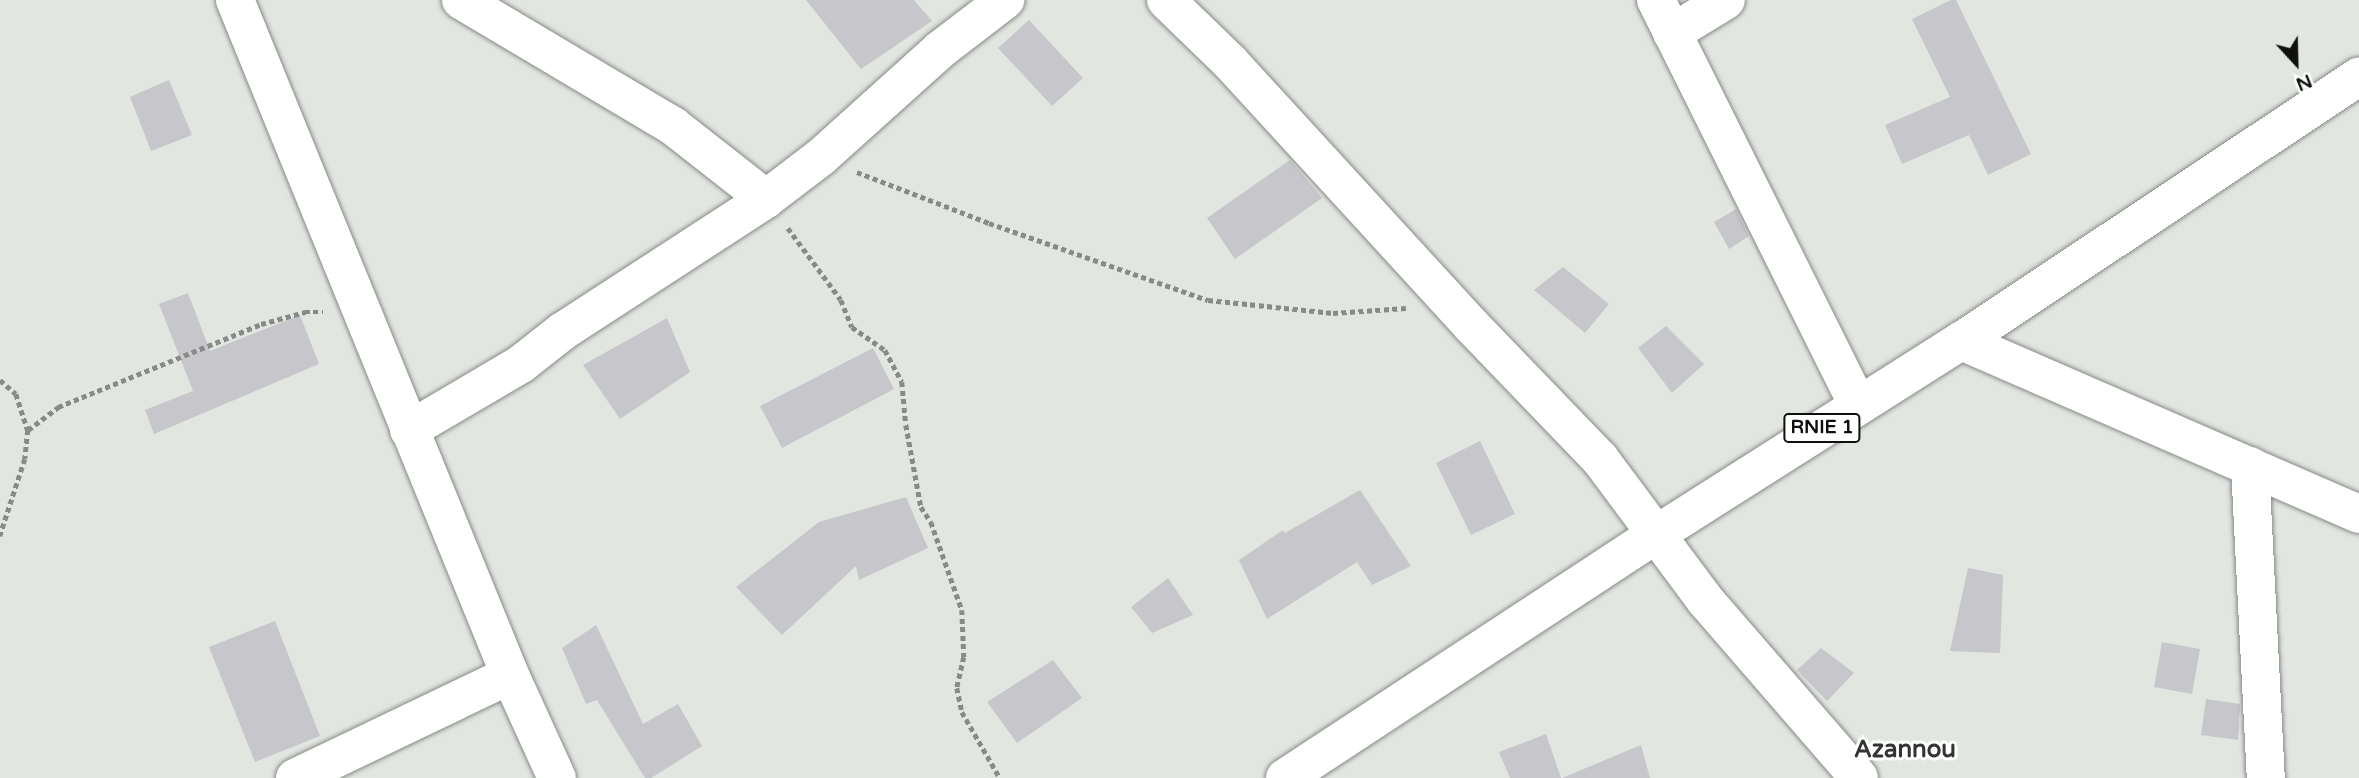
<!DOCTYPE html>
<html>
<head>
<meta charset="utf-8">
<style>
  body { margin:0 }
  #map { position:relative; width:2359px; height:778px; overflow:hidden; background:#e2e6e1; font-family:"Varela Round",sans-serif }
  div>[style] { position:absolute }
  .building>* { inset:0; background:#c6c6cb }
  .path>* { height:4.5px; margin-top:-2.25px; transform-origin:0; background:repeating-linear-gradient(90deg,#888a87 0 5px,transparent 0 8.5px) }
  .roads { filter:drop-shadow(0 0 2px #878a86) drop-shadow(0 0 2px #878a86) }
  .minor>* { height:38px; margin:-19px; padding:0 19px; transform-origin:19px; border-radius:19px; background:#fff }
  .tertiary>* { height:38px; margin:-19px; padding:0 19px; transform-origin:19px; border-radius:19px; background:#fff }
  .trunk>* { height:38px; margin:-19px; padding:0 19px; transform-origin:19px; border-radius:19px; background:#fff }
  span { translate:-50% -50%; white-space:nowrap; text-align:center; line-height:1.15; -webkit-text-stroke:6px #fff; paint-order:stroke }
  .shield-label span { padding:2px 5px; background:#fff; border:2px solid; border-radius:5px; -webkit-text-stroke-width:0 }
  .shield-label { font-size:19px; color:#0f100e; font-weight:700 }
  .quarter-label { font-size:24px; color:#323531; font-weight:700 }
  .north { position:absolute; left:2261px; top:28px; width:70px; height:70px; -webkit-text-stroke:5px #fff; paint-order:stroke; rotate:158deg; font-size:19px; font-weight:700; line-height:28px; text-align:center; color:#0f100e }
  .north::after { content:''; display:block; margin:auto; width:24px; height:32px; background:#0f100e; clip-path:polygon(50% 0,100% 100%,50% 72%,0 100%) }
</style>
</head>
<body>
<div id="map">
  <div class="building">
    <div style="clip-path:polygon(806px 0,914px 0,932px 21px,861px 69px)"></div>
    <div style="clip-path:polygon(1951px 0,1956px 0,2031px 154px,1988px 175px,1969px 135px,1902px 164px,1885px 125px,1950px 97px,1912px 19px)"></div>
    <div style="clip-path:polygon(1029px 20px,1083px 78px,1052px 106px,998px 48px)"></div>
    <div style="clip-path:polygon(169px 80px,192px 135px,151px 151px,130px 97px)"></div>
    <div style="clip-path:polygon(1290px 160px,1322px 198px,1235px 259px,1207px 218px)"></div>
    <div style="clip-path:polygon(1736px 209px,1749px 236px,1729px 249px,1714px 222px)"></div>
    <div style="clip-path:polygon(1563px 267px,1609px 304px,1585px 333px,1534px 290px)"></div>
    <div style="clip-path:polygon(188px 293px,210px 351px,300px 315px,319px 364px,154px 434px,145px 410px,193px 391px,159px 304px)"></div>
    <div style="clip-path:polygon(667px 318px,690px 372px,620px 419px,583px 365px)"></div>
    <div style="clip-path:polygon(1666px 326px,1704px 364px,1672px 393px,1638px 348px)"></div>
    <div style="clip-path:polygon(873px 348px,894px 389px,782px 448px,760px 406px)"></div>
    <div style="clip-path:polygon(1480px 441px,1515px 514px,1471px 535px,1436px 463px)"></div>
    <div style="clip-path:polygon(1360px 490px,1411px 566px,1372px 585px,1357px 562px,1267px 619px,1239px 560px,1283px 530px,1285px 533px)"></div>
    <div style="clip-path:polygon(906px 497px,928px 548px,859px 580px,856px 566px,782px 635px,736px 587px,819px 522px)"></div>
    <div style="clip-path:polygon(1968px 568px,2003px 575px,2000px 653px,1950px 651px)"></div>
    <div style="clip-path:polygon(1168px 578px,1193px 615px,1152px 633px,1131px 607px)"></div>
    <div style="clip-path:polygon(275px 621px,320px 736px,255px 762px,209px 647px)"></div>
    <div style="clip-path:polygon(596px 625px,643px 724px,678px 704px,702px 746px,651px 778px,645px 778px,597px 700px,586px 704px,562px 648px)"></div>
    <div style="clip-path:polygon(2162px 642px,2200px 649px,2192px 694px,2154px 687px)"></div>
    <div style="clip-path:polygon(1821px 648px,1854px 673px,1827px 701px,1797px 670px)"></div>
    <div style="clip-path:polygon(1053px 660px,1082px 698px,1017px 743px,987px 702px)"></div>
    <div style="clip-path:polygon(2206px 699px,2240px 704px,2238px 740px,2201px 735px)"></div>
    <div style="clip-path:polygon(1546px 734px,1561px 778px,1510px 778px,1499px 752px)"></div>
    <div style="clip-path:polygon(1641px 745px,1650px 778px,1562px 778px)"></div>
  </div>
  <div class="path">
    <div style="left:857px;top:172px;width:142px;rotate:21.1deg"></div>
    <div style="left:989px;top:223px;width:232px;rotate:19.4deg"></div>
    <div style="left:1208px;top:300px;width:126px;rotate:5.9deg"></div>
    <div style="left:1333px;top:313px;width:73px;rotate:-3.9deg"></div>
    <div style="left:788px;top:228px;width:89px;rotate:53.6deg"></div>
    <div style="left:841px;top:300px;width:29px;rotate:68deg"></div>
    <div style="left:852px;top:327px;width:40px;rotate:34.9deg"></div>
    <div style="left:885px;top:350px;width:36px;rotate:62deg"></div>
    <div style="left:902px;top:382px;width:43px;rotate:84.7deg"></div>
    <div style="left:906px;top:425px;width:83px;rotate:79.6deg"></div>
    <div style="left:921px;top:507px;width:18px;rotate:56deg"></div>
    <div style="left:931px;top:522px;width:93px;rotate:70.6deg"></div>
    <div style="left:962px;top:610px;width:47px;rotate:87.6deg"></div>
    <div style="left:964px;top:657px;width:32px;rotate:103deg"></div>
    <div style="left:957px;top:688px;width:25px;rotate:78deg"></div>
    <div style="left:962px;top:712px;width:76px;rotate:60.1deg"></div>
    <div style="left:0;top:380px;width:21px;rotate:41deg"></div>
    <div style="left:16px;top:394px;width:38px;rotate:72deg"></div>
    <div style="left:28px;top:430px;width:29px;rotate:96deg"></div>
    <div style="left:25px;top:459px;width:81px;rotate:108deg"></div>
    <div style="left:28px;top:430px;width:38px;rotate:-37deg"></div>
    <div style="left:58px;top:407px;width:219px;rotate:-22.2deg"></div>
    <div style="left:261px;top:324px;width:46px;rotate:-15.3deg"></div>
    <div style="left:305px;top:312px;width:18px"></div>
  </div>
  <div class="roads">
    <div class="minor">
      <div style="left:461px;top:0;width:247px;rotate:30.7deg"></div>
      <div style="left:673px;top:126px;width:118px;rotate:38.1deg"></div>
      <div style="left:1166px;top:0;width:89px;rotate:44.1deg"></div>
      <div style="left:1230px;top:62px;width:357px;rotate:47.5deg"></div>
      <div style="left:1471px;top:325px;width:186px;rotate:46.1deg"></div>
      <div style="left:1600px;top:459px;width:176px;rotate:53.3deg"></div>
      <div style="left:1705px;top:600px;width:235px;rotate:49.1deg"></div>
      <div style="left:1656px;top:0;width:453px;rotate:63.5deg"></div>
      <div style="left:1672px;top:33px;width:63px;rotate:-31.4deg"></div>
      <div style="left:1961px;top:341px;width:434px;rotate:23.5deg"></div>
      <div style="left:409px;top:430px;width:130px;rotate:-30.5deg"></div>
      <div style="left:521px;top:364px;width:53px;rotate:-38.2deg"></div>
      <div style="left:563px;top:331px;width:242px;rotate:-33deg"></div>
      <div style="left:766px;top:199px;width:69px;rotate:-37.4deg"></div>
      <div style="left:821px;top:157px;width:161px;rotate:-42deg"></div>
      <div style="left:941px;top:49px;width:81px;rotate:-37.4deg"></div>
      <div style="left:2250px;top:466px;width:312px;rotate:87.1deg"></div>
      <div style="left:295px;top:778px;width:238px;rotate:-25.6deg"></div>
    </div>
    <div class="tertiary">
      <div style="left:235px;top:0;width:729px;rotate:67.83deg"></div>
      <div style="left:510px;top:675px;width:113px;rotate:65.5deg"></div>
    </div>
    <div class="trunk">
      <div style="left:1285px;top:778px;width:443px;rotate:-33.3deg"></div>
      <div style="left:1655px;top:535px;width:362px;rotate:-32.4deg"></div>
      <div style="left:1961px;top:341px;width:478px;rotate:-33.6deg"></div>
    </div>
  </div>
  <div class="shield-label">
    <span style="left:1822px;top:428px">RNIE 1</span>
  </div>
  <div class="quarter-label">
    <span style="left:1905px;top:750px">Azannou</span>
  </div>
  <div class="north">N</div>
</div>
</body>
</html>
